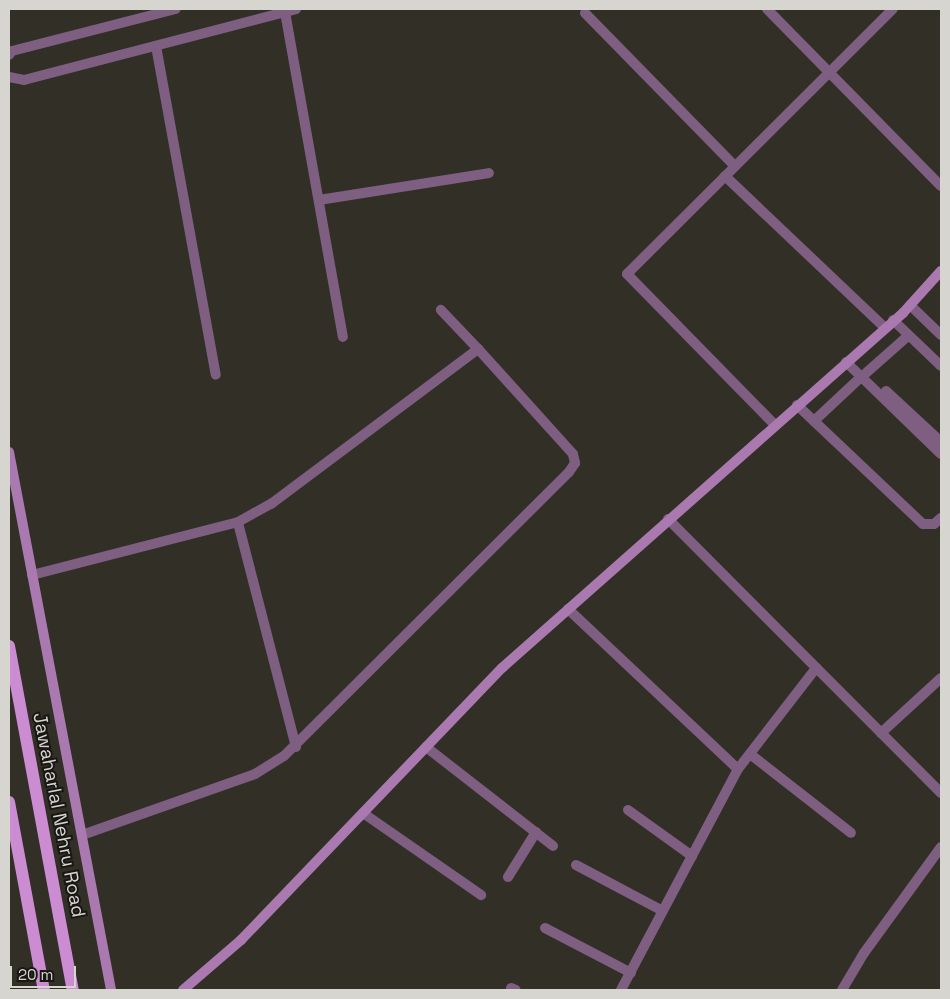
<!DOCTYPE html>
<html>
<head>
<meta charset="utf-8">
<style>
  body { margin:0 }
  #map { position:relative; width:950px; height:999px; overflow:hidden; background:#322f27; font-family:"Space Grotesk",sans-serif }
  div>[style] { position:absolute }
  .street>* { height:10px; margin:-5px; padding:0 5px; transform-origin:5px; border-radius:5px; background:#7e5f81 }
  .secondary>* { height:10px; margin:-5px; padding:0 5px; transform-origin:5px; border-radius:5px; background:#aa79af }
  .primary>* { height:12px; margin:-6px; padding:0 6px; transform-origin:6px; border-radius:6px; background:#cc8cd2 }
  span { translate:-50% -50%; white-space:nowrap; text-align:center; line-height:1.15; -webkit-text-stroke:4px #191714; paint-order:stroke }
  .street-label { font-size:19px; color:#d7d5d0 }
  .frame { position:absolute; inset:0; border:10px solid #d7d5d0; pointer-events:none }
  .scale { position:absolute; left:10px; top:966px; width:66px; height:22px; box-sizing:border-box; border:2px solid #d7d5d0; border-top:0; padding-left:6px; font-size:15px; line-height:18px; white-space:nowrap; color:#d7d5d0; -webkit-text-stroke:4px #191714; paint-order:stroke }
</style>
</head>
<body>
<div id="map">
  <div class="street">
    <div style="left:767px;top:9px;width:248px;rotate:45.5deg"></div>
    <div style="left:285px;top:12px;width:330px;rotate:79.9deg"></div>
    <div style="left:585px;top:13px;width:214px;rotate:45.6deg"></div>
    <div style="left:156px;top:46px;width:334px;rotate:79.7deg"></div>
    <div style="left:9px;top:55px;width:5px;rotate:-53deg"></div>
    <div style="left:12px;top:51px;width:169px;rotate:-14.4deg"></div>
    <div style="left:9px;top:77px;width:15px;rotate:11deg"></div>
    <div style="left:24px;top:80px;width:281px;rotate:-14.6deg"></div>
    <div style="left:725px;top:176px;width:221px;rotate:43.5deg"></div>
    <div style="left:319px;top:200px;width:172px;rotate:-9deg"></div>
    <div style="left:910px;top:305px;width:43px;rotate:44.1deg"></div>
    <div style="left:893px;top:320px;width:66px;rotate:43.8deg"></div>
    <div style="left:846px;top:362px;width:132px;rotate:44.1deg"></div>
    <div style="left:866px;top:373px;width:57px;rotate:-41.5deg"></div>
    <div style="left:886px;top:391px;width:75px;rotate:42.8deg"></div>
    <div style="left:797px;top:405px;width:173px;rotate:43.4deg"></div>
    <div style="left:923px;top:524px;width:11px"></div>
    <div style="left:934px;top:524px;width:9px;rotate:-41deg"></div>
    <div style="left:814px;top:421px;width:64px;rotate:-43.1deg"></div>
    <div style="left:774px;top:424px;width:210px;rotate:-134.4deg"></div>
    <div style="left:627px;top:274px;width:375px;rotate:-44.9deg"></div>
    <div style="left:668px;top:519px;width:387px;rotate:45.1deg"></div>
    <div style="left:32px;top:575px;width:213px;rotate:-14.4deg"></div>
    <div style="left:568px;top:609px;width:233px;rotate:43.3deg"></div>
    <div style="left:738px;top:769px;width:250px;rotate:117.9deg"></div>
    <div style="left:881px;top:733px;width:81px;rotate:-42.5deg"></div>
    <div style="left:296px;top:747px;width:232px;rotate:-104.5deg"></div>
    <div style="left:238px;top:522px;width:38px;rotate:-29deg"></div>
    <div style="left:271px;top:504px;width:259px;rotate:-36.8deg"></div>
    <div style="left:478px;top:349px;width:54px;rotate:-133.5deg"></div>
    <div style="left:426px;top:747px;width:161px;rotate:37.9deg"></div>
    <div style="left:750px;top:754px;width:128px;rotate:38deg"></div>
    <div style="left:738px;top:769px;width:128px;rotate:-52.3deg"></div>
    <div style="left:628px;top:810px;width:79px;rotate:35.7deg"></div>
    <div style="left:363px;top:813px;width:144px;rotate:34.8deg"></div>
    <div style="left:82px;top:835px;width:183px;rotate:-19.4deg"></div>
    <div style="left:255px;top:774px;width:34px;rotate:-32deg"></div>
    <div style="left:284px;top:756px;width:402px;rotate:-44.9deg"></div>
    <div style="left:569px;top:472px;width:11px;rotate:-56deg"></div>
    <div style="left:575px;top:463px;width:9px;rotate:-103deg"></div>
    <div style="left:573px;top:454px;width:142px;rotate:-132.1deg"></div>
    <div style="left:576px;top:865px;width:98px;rotate:27.9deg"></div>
    <div style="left:508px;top:877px;width:53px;rotate:-58.1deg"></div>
    <div style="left:545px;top:928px;width:97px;rotate:27.6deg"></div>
    <div style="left:511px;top:988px;width:5px;rotate:22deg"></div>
    <div style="left:842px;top:990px;width:43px;rotate:-59.3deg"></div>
    <div style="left:864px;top:953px;width:131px;rotate:-54deg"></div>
  </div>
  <div class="secondary">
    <div style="left:9px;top:452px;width:548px;rotate:79.26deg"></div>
    <div style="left:183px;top:990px;width:77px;rotate:-40.8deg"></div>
    <div style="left:241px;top:940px;width:377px;rotate:-46.2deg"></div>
    <div style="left:502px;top:668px;width:536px;rotate:-41.52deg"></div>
    <div style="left:903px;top:313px;width:57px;rotate:-47.9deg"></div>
  </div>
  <div class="primary">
    <div style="left:9px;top:646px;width:350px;rotate:79.5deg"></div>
    <div style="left:9px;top:802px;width:191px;rotate:79.5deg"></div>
  </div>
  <div class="street-label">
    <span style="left:59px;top:815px;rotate:79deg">Jawaharlal Nehru Road</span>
  </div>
  <div class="frame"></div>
  <div class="scale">20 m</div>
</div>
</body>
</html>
